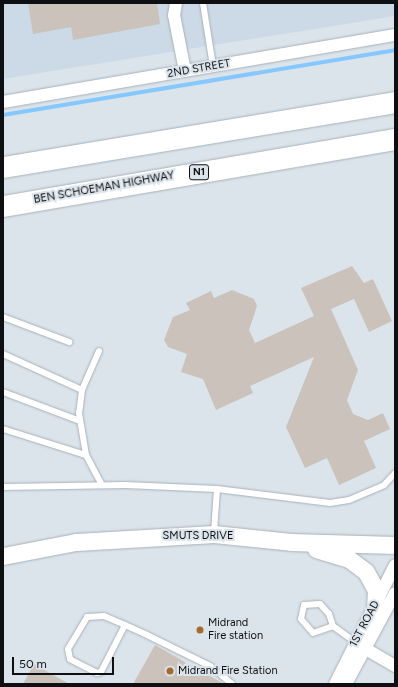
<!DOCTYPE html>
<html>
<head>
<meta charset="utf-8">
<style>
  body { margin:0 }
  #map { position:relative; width:398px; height:687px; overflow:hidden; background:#dbe4eb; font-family:Figtree,sans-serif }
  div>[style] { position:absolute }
  .built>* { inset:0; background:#cbdae6 }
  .stream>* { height:4px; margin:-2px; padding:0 2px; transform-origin:2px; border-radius:2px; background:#86c8fe }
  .building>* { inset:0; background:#cac2bb }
  .roads { filter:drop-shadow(0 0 1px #a8b0b7) drop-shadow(0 0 1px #a8b0b7) }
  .service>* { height:6px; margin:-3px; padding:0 3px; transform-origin:3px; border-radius:3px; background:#fff }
  .minor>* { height:12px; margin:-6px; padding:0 6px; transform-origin:6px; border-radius:6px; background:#fff }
  .secondary>* { height:17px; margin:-8.5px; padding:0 8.5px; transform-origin:8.5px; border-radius:8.5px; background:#fff }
  .motorway>* { height:21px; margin:-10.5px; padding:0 10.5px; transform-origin:10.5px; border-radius:10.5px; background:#fff }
  .dots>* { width:11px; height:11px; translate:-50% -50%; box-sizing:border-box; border:2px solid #dbe4eb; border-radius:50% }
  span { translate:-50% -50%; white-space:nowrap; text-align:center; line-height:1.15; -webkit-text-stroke:4px #dbe4eb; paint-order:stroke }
  .shield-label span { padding:1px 3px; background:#dbe4eb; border:1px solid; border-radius:3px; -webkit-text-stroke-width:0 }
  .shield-label { font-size:10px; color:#0d0f12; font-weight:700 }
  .street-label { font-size:11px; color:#0d0f12 }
  .poi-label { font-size:11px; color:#0d0f12 }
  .left { translate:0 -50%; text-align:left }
  .frame { position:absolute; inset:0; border:4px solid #0d0f12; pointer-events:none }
  .scale { position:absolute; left:12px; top:657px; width:102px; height:18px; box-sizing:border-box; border:2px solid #0d0f12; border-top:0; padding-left:5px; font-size:12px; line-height:14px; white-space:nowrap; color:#0d0f12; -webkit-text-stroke:3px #dbe4eb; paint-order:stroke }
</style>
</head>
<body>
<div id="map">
  <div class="built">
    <div style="clip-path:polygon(3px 3px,395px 3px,395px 16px,3px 79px)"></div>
  </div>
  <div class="stream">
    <div style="left:3px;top:115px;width:397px;rotate:-9.4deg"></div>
  </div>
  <div class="building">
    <div style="clip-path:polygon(28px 3px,157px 3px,160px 24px,73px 40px,71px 27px,33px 34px)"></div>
    <div style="clip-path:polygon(352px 266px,364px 283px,373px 279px,392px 321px,369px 332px,354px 299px,331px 309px,358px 370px,347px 400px,353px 414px,368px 420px,383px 413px,390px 429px,364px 441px,376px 468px,339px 485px,327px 458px,305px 468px,286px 427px,314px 357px,250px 386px,253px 393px,216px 410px,203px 379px,181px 372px,187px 354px,168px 347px,164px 340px,173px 317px,190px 310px,186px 303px,211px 291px,214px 298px,232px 290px,254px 299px,257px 306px,249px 330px,255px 343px,314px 316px,301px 288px)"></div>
    <div style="clip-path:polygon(155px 645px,183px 661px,224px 684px,133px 684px)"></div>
    <div style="clip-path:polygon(34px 664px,69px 684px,23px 684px)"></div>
  </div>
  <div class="roads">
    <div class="service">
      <div style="left:203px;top:3px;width:64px;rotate:81deg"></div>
      <div style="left:3px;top:317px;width:71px;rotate:20.7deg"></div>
      <div style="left:99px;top:351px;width:43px;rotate:113.6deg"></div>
      <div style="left:82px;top:390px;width:23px;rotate:97deg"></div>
      <div style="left:79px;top:413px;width:43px;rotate:80.5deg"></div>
      <div style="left:86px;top:455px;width:34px;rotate:62deg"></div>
      <div style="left:3px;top:354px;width:87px;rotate:24.5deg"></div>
      <div style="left:3px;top:392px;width:82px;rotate:20.6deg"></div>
      <div style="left:3px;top:429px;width:87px;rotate:17.4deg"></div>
      <div style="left:3px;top:487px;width:123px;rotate:-0.9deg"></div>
      <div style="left:126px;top:485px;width:91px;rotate:2.5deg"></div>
      <div style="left:217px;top:489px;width:114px;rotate:7.1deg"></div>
      <div style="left:330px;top:503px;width:19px;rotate:-9deg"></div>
      <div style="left:349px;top:500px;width:38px;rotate:-23deg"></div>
      <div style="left:384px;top:485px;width:16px;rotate:-47deg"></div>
      <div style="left:214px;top:532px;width:43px;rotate:-86deg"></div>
      <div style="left:125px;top:625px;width:53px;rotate:117.1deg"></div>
      <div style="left:101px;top:672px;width:4px;rotate:166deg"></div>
      <div style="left:97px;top:673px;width:30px;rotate:-153deg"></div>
      <div style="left:70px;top:659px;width:10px;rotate:-101deg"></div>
      <div style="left:68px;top:649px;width:37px;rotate:-59deg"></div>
      <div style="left:87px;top:617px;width:17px;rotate:-3deg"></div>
      <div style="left:104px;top:616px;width:23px;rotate:23deg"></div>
      <div style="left:125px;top:625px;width:22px;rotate:24deg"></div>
      <div style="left:145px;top:634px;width:72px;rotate:26.2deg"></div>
      <div style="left:210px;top:666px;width:28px;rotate:39deg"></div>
      <div style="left:333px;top:626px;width:13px;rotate:-108deg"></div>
      <div style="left:329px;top:614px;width:13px;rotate:-132deg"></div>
      <div style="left:320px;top:604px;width:16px;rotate:176deg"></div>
      <div style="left:304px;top:605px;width:14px;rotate:102deg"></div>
      <div style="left:301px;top:619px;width:18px;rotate:49deg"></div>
      <div style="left:313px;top:633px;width:21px;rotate:-19deg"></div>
      <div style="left:333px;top:626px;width:27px;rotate:36deg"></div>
    </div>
    <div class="minor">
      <div style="left:176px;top:3px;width:12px;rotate:99deg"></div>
      <div style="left:174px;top:15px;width:57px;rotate:78.9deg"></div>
      <div style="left:3px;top:102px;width:398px;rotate:-9.7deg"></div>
      <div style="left:359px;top:645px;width:42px;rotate:30.3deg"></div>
      <div style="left:335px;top:684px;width:133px;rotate:-63.2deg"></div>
      <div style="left:346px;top:684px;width:103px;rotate:-61.7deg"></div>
    </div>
    <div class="secondary">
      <div style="left:316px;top:549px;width:34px;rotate:17deg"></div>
      <div style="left:349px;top:559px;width:21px;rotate:37deg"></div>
      <div style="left:366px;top:572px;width:21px;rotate:61deg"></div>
      <div style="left:376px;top:590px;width:17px;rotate:93deg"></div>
      <div style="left:3px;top:556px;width:74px;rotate:-10.9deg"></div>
      <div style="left:76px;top:542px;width:138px;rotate:-3.3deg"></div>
      <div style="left:214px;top:534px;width:77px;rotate:5.9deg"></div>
      <div style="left:291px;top:542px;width:104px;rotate:1.7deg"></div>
    </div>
    <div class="motorway">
      <div style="left:3px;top:167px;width:397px;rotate:-9.4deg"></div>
      <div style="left:3px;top:206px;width:398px;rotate:-9.7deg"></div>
    </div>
  </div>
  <div class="dots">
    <div style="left:200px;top:630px;background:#a6682d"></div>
    <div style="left:170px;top:671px;background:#a6682d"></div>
  </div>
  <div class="shield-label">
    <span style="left:199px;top:172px">N1</span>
  </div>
  <div class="street-label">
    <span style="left:199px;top:69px;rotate:-10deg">2ND STREET</span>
    <span style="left:104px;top:188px;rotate:-10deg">BEN SCHOEMAN HIGHWAY</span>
    <span style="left:198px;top:536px">SMUTS DRIVE</span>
    <span style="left:365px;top:624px;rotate:-62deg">1ST ROAD</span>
  </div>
  <div class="poi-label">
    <span class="left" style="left:208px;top:630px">Midrand<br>Fire station</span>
    <span class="left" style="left:178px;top:671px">Midrand Fire Station</span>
  </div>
  <div class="frame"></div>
  <div class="scale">50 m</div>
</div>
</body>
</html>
